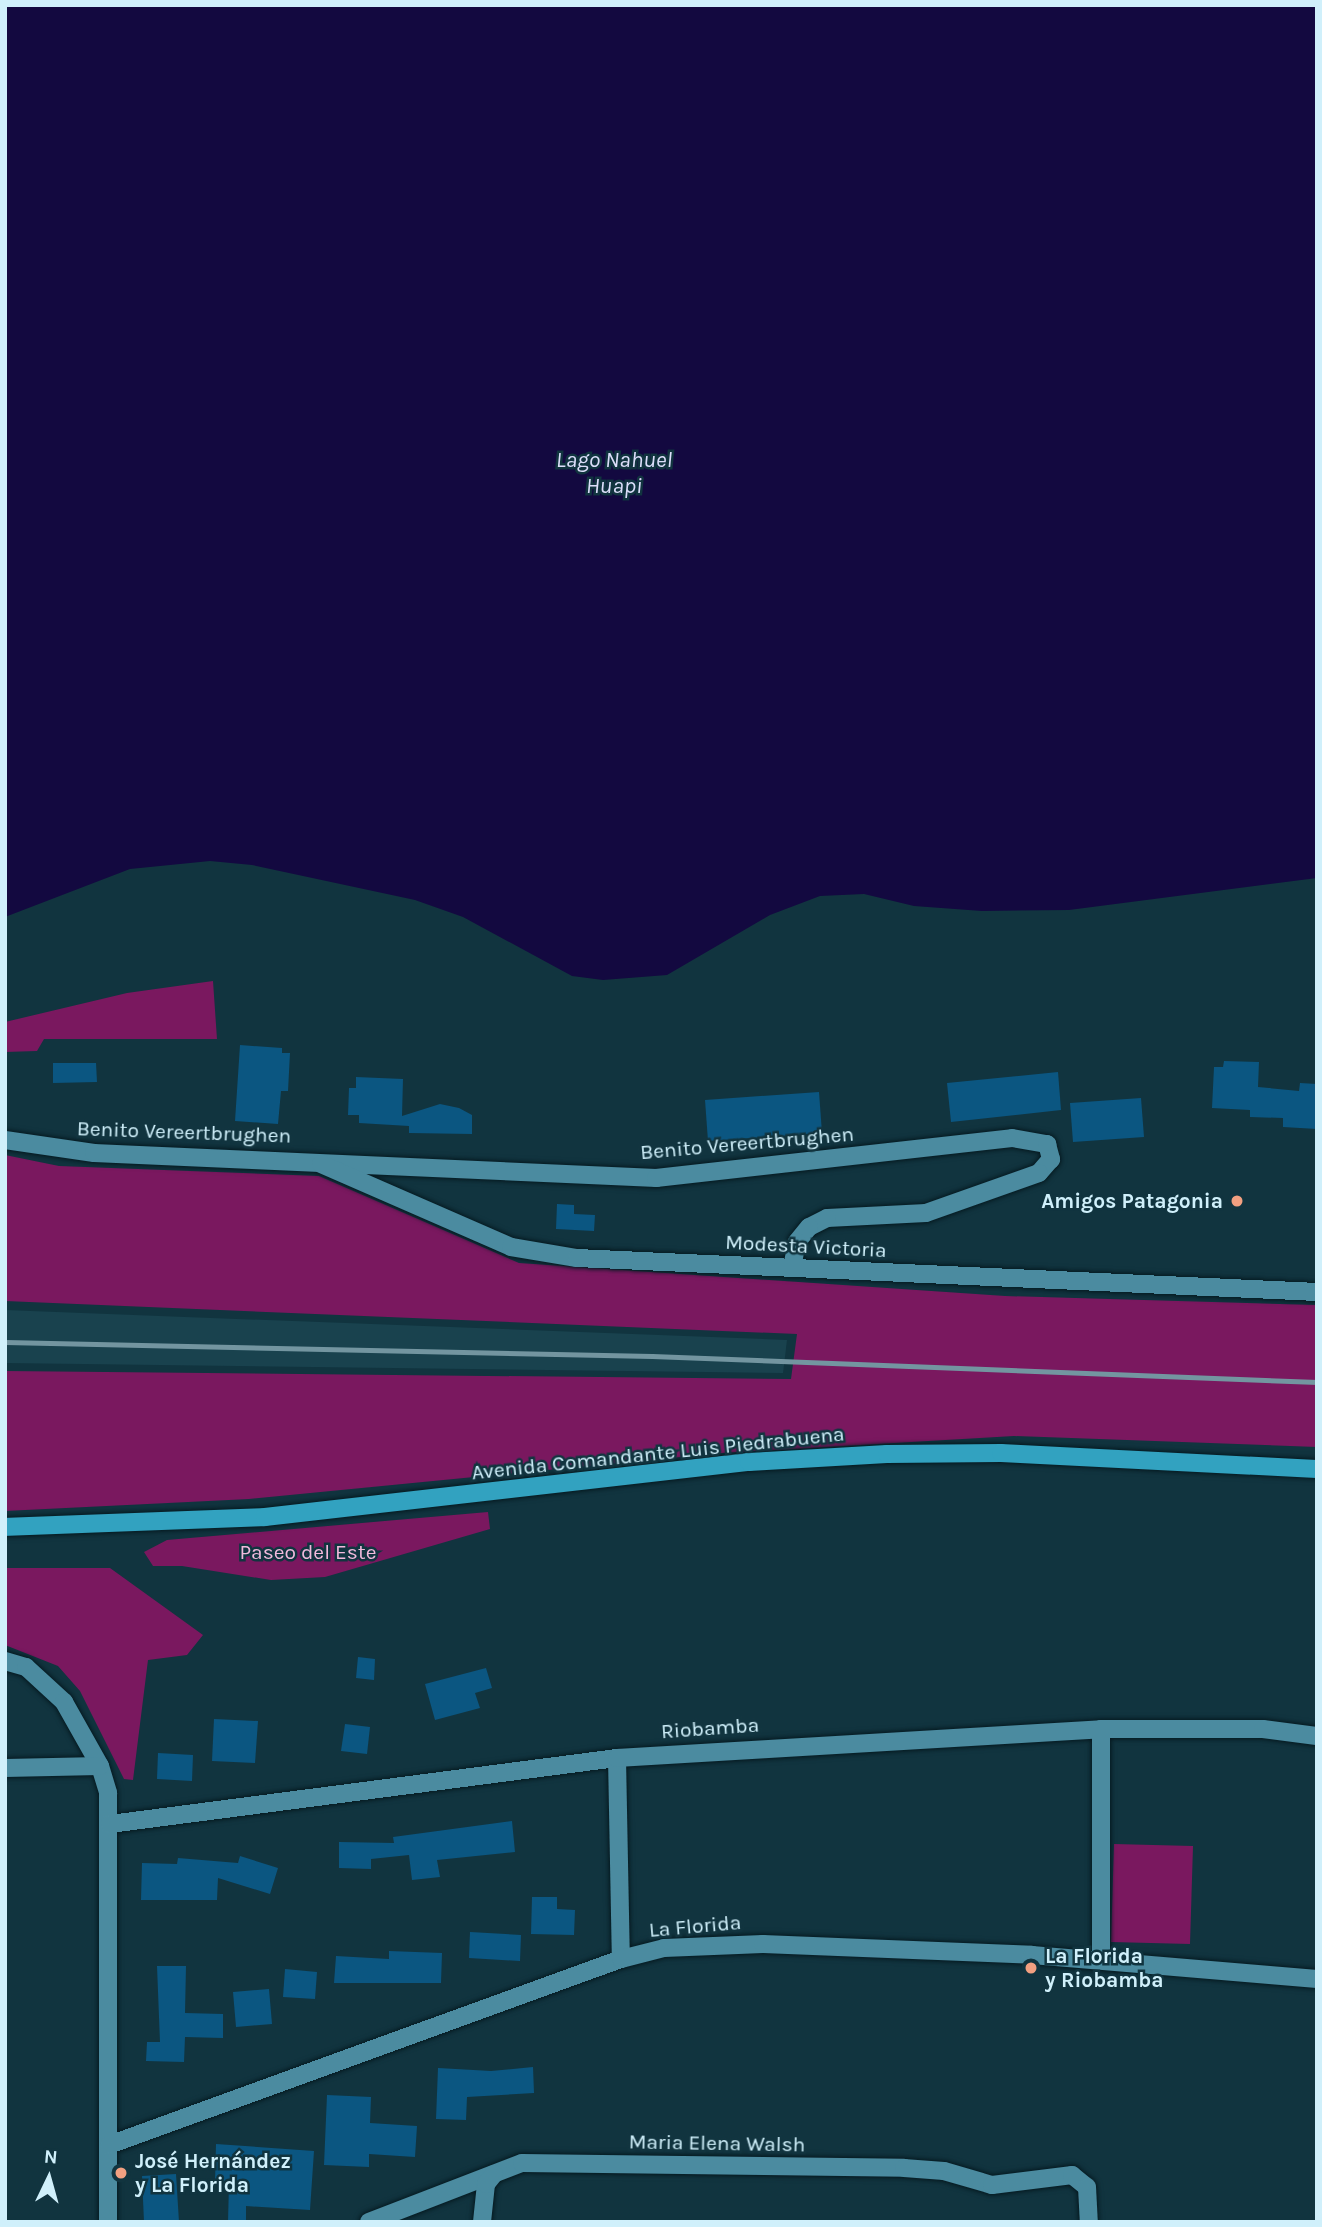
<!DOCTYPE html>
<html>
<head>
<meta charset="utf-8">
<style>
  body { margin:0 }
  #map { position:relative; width:1322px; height:2227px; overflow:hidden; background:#11343f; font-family:Karla,sans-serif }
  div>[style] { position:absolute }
  .built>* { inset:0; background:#19424e }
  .green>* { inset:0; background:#7a185f }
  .water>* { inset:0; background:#130940 }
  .building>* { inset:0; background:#0b5681 }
  .roads { filter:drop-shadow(0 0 2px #061a21) drop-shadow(0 0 2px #061a21) }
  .minor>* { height:18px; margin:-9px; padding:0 9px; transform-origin:9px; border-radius:9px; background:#4b8ba0 }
  .major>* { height:18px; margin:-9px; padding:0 9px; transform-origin:9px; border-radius:9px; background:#32a2c0 }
  .rail>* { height:5px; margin:-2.5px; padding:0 2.5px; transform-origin:2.5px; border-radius:2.5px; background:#7395a0 }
  .dots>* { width:19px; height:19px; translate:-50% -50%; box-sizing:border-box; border:4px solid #11343f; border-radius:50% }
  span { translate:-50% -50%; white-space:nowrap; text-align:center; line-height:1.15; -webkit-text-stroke:5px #11343f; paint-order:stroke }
  .street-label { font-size:21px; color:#d0f0fb }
  .poi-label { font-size:21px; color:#d0f0fb; font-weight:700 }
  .right { translate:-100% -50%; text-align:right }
  .left { translate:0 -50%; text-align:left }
  .park-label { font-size:21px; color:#f2badc }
  .water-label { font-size:23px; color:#dcdefa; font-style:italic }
  .frame { position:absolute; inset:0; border:7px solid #d0f0fb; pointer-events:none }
  .north { position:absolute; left:14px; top:2143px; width:70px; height:70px; -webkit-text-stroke:5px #11343f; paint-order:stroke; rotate:5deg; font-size:19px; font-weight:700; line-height:28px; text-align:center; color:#d0f0fb }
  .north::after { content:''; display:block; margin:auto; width:24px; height:32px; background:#d0f0fb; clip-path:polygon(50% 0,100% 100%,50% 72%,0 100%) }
</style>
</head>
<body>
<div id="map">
  <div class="built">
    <div style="clip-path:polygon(5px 1310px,787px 1340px,783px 1373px,5px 1363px)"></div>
  </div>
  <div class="green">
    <div style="clip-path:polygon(213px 981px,217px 1039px,44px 1039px,37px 1051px,5px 1052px,5px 1022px,127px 993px)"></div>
    <div style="clip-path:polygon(5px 1155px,59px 1166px,319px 1176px,519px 1263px,1005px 1296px,1317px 1305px,1317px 1447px,1014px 1436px,722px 1453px,249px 1499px,5px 1511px,5px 1371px,791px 1379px,797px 1334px,5px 1301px)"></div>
    <div style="clip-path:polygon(488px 1512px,490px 1529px,325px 1577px,271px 1580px,182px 1566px,153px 1566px,144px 1552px,167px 1540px)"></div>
    <div style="clip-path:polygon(5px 1568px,110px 1568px,203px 1635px,187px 1655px,148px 1660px,133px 1780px,124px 1779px,80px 1691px,58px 1666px,5px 1645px)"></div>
    <div style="clip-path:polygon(1114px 1844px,1193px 1846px,1190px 1944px,1111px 1942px)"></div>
  </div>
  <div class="water">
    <div style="clip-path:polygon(5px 5px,1317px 5px,1317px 878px,1069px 910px,982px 911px,914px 906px,864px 894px,820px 896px,770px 915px,667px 975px,603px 980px,572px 976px,463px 917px,415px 900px,252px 865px,210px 861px,130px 869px,5px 917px)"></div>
  </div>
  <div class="building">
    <div style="clip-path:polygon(240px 1045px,282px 1048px,282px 1053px,290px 1053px,288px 1091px,281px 1091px,278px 1124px,235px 1121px)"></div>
    <div style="clip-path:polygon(1224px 1061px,1259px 1062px,1258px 1087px,1299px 1091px,1300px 1083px,1317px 1084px,1317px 1129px,1283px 1127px,1283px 1118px,1250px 1117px,1250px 1110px,1212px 1108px,1214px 1067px,1223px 1067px)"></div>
    <div style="clip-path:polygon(53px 1063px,96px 1063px,97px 1082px,53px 1083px)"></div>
    <div style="clip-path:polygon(1058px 1072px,1061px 1110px,951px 1122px,947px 1083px)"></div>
    <div style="clip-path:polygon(356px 1077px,403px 1079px,402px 1116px,440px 1104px,459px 1108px,472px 1115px,472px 1134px,409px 1133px,409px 1126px,359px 1123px,359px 1115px,348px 1115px,349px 1088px,356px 1088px)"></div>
    <div style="clip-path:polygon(819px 1092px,822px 1133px,708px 1141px,705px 1100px)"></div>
    <div style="clip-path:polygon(1141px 1098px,1144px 1137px,1073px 1142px,1070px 1103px)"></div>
    <div style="clip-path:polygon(557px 1204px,574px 1205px,574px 1214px,595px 1215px,594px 1231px,556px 1229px)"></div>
    <div style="clip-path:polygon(358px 1657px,375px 1659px,374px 1680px,356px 1678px)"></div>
    <div style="clip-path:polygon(486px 1668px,492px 1688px,475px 1693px,480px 1708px,435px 1720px,425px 1684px)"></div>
    <div style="clip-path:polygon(214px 1719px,258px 1721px,255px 1763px,212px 1761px)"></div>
    <div style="clip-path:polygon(345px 1724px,370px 1727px,367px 1754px,341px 1751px)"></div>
    <div style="clip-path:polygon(158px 1753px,193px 1755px,192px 1781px,157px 1779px)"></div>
    <div style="clip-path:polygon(512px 1821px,515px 1852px,437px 1860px,440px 1877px,412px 1880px,409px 1855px,371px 1859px,371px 1869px,339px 1868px,339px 1842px,394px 1843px,393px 1837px)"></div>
    <div style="clip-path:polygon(240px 1856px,278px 1868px,270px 1894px,218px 1878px,217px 1900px,141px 1900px,142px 1863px,177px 1864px,178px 1858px,238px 1863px)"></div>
    <div style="clip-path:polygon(532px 1897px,557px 1897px,557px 1909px,575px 1910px,574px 1935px,531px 1934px)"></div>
    <div style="clip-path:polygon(470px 1932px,521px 1935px,520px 1961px,469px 1958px)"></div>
    <div style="clip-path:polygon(389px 1951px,442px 1953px,441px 1983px,334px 1983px,336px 1956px,389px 1959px)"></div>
    <div style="clip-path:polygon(157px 1966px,186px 1966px,185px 2013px,223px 2014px,223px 2038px,185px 2037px,184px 2062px,146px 2061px,147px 2042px,160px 2042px)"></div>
    <div style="clip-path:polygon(285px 1969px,317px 1972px,315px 1999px,283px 1997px)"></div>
    <div style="clip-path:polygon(269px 1989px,272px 2024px,236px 2027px,233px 1992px)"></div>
    <div style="clip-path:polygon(533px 2067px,534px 2093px,467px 2097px,466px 2120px,436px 2119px,438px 2068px,491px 2071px)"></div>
    <div style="clip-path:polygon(327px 2095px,371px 2097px,370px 2123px,417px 2126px,415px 2157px,369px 2154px,369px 2167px,324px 2165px)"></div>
    <div style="clip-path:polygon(216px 2144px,314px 2151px,310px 2210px,246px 2206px,246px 2222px,228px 2222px,229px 2183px,215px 2182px)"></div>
    <div style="clip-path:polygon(176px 2174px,179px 2222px,144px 2222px,142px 2176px)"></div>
  </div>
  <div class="roads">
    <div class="minor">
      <div style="left:5px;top:1140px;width:90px;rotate:8.3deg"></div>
      <div style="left:94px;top:1153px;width:563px;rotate:2.55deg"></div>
      <div style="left:656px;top:1178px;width:358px;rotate:-6.4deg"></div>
      <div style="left:1012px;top:1138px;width:36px;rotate:10deg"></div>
      <div style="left:1047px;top:1144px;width:16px;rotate:75deg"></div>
      <div style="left:1051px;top:1159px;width:18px;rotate:131deg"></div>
      <div style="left:1039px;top:1173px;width:120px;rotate:160.5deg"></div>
      <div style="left:926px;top:1213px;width:99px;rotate:177.1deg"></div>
      <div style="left:827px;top:1218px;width:20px;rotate:153deg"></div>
      <div style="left:809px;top:1227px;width:19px;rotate:129deg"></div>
      <div style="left:797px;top:1242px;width:26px;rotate:101deg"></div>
      <div style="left:321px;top:1164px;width:207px;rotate:23.6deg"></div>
      <div style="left:511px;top:1247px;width:67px;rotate:9.5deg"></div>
      <div style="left:577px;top:1258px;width:741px;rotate:2.63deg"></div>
      <div style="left:5px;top:1661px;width:22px;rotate:16deg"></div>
      <div style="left:26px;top:1667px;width:52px;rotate:42.6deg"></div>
      <div style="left:64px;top:1702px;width:73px;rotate:60.6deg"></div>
      <div style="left:100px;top:1766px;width:28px;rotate:73deg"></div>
      <div style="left:108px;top:1793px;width:429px;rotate:90deg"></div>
      <div style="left:617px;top:1758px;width:201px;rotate:88.9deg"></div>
      <div style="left:5px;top:1768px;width:95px;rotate:-1.2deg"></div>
      <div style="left:110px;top:1824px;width:511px;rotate:-7.42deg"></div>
      <div style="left:617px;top:1758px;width:485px;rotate:-3.4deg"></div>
      <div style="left:1101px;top:1729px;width:162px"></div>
      <div style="left:1263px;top:1729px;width:54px;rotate:7.4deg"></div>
      <div style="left:1101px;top:1958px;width:229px;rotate:-90deg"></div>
      <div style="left:109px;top:2145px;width:545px;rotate:-19.97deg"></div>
      <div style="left:621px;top:1959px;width:44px;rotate:-14.3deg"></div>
      <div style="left:664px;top:1948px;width:99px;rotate:-2.3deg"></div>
      <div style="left:763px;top:1944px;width:269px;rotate:2.3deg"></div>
      <div style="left:1032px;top:1955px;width:286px;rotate:4.8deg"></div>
      <div style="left:369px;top:2222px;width:164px;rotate:-21.1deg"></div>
      <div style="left:522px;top:2163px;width:382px;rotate:0.7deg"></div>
      <div style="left:904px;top:2168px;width:40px;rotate:4.3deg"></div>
      <div style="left:944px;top:2171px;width:50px;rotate:16.3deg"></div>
      <div style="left:992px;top:2185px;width:81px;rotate:-7.1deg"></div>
      <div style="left:1072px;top:2175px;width:19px;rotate:39deg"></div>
      <div style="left:1087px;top:2187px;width:35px;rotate:87deg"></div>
      <div style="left:482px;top:2222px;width:38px;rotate:-84deg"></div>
      <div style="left:486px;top:2184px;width:13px;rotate:-51deg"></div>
    </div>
    <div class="major">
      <div style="left:5px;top:1527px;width:260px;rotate:-2.2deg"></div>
      <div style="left:265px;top:1517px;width:487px;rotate:-6.5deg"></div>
      <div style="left:749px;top:1462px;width:138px;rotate:-3.3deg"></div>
      <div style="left:887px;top:1454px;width:114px;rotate:-0.5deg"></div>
      <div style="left:1001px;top:1453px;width:316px;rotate:2.9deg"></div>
    </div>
  </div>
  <div class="rail">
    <div style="left:5px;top:1342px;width:647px;rotate:1.24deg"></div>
    <div style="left:652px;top:1356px;width:666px;rotate:2.24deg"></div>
  </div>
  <div class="dots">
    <div style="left:1237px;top:1201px;background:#f2a081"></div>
    <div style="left:1031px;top:1968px;background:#f2a081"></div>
    <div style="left:121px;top:2173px;background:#f2a081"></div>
  </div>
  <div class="street-label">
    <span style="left:184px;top:1132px;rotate:2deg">Benito Vereertbrughen</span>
    <span style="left:747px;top:1143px;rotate:-5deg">Benito Vereertbrughen</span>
    <span style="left:806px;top:1246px;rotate:3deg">Modesta Victoria</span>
    <span style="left:658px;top:1453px;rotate:-6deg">Avenida Comandante Luis Piedrabuena</span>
    <span style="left:710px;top:1728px;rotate:-4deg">Riobamba</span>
    <span style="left:695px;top:1926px;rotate:-5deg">La Florida</span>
    <span style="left:717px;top:2143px;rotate:1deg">Maria Elena Walsh</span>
  </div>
  <div class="poi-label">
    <span class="right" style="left:1223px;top:1201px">Amigos Patagonia</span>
    <span class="left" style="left:1045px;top:1968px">La Florida<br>y Riobamba</span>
    <span class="left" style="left:135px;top:2173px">José Hernández<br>y La Florida</span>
  </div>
  <div class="park-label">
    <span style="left:308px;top:1552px">Paseo del Este</span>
  </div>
  <div class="water-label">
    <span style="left:614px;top:473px">Lago Nahuel<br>Huapi</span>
  </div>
  <div class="frame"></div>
  <div class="north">N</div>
</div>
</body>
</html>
